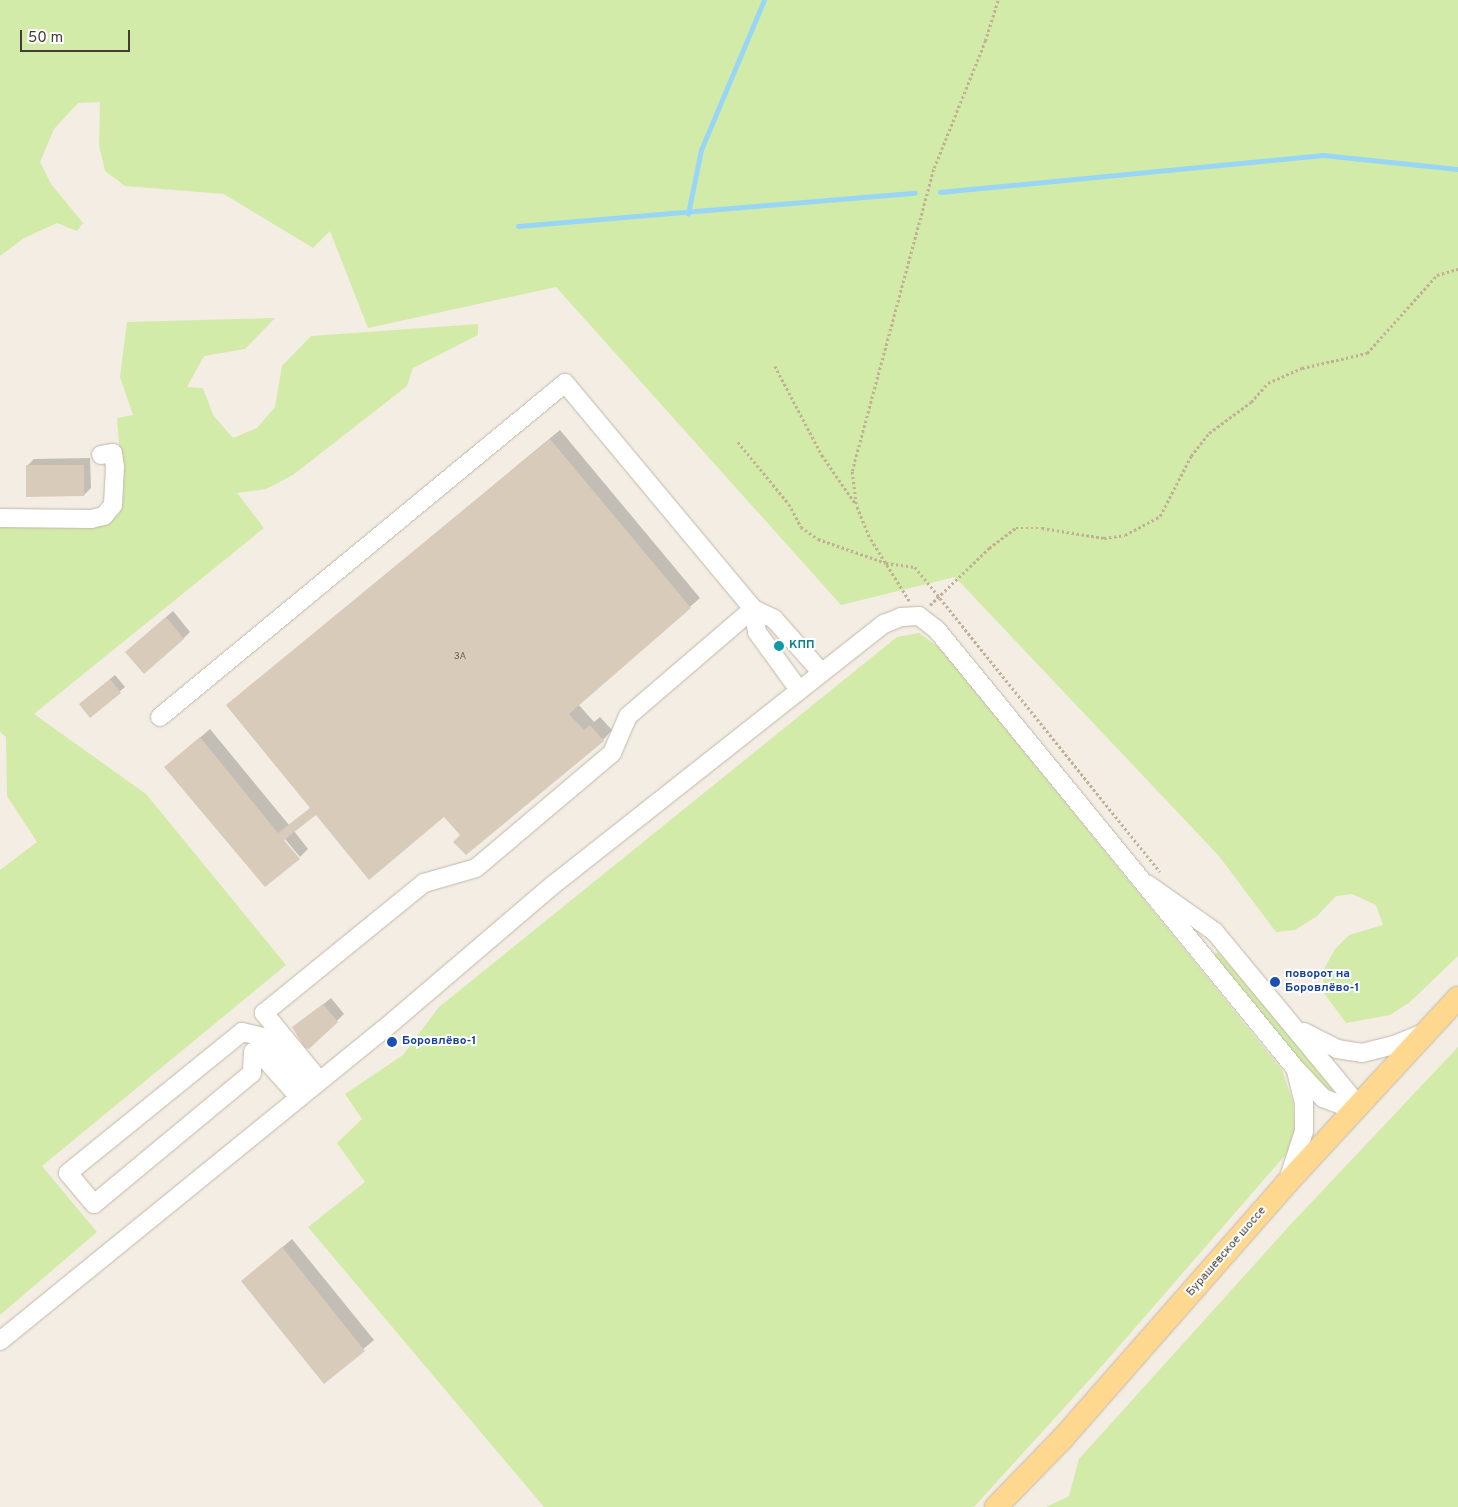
<!DOCTYPE html>
<html>
<head>
<meta charset="utf-8">
<style>
  body { margin:0 }
  #map { position:relative; width:1458px; height:1507px; overflow:hidden; background:#f3ede3; font-family:Overpass,sans-serif }
  div>[style] { position:absolute }
  .green>* { inset:0; background:#d2eba8 }
  .shadow>* { inset:0; background:#0003 }
  .stream>* { height:4.5px; margin:-2.25px; padding:0 2.25px; transform-origin:2.25px; border-radius:2.25px; background:#99d6f6 }
  .building>* { inset:0; background:#d9cbba }
  .path>* { height:2.5px; margin-top:-1.25px; transform-origin:0; background:repeating-linear-gradient(90deg,#c2af95 0 2.5px,transparent 0 5px) }
  .roads { filter:drop-shadow(0 0 1px #c2b7a8) drop-shadow(0 0 1px #c2b7a8) }
  .minor>* { height:18px; margin:-9px; padding:0 9px; transform-origin:9px; border-radius:9px; background:#fff }
  .major>* { height:22px; margin:-11px; padding:0 11px; transform-origin:11px; border-radius:11px; background:#ffd890 }
  .dots>* { width:14px; height:14px; translate:-50% -50%; box-sizing:border-box; border:2px solid #fff; border-radius:50% }
  span { translate:-50% -50%; white-space:nowrap; text-align:center; line-height:1.15; -webkit-text-stroke:4px #fff; paint-order:stroke }
  .number-label { font-size:10px; color:#6a6055 }
  .number-label span { -webkit-text-stroke-width:0 }
  .culture-label { font-size:12px; color:#0d838f; font-weight:700 }
  .left { translate:0 -50%; text-align:left }
  .transit-label { font-size:12px; color:#164399; font-weight:700 }
  .street-label { font-size:12px; color:#453d33 }
  .scale { position:absolute; left:20px; top:30px; width:110px; height:22px; box-sizing:border-box; border:2px solid #453d33; border-top:0; padding-left:6px; font-size:15px; line-height:18px; white-space:nowrap; color:#453d33; -webkit-text-stroke:4px #fff; paint-order:stroke }
</style>
</head>
<body>
<div id="map">
  <div class="green">
    <div style="clip-path:polygon(0 0,1458px 0,1458px 956px,1410px 1002px,1390px 1015px,1346px 1023px,1324px 993px,1323px 971px,1335px 949px,1349px 935px,1383px 925px,1376px 905px,1352px 894px,1336px 896px,1317px 916px,1295px 930px,1276px 932px,1219px 856px,955px 577px,841px 605px,556px 287px,368px 328px,330px 231px,313px 248px,224px 194px,125px 186px,105px 171px,99px 145px,100px 102px,78px 103px,54px 129px,40px 162px,51px 184px,83px 223px,77px 231px,57px 223px,24px 238px,0 256px)"></div>
    <div style="clip-path:polygon(275px 318px,245px 349px,204px 356px,187px 387px,203px 388px,213px 415px,233px 438px,257px 428px,275px 407px,282px 366px,311px 336px,478px 324px,478px 335px,413px 368px,407px 386px,293px 475px,266px 489px,237px 493px,264px 528px,34px 714px,146px 794px,286px 965px,42px 1166px,97px 1232px,0 1315px,0 870px,37px 842px,7px 796px,6px 737px,0 732px,0 523px,98px 525px,119px 514px,123px 496px,117px 418px,133px 415px,120px 377px,127px 322px)"></div>
    <div style="clip-path:polygon(919px 633px,941px 649px,1282px 1070px,1293px 1102px,1295px 1130px,1287px 1153px,1101px 1367px,974px 1507px,544px 1507px,308px 1227px,365px 1182px,337px 1143px,362px 1119px,345px 1094px,403px 1055px,439px 1007px,897px 637px)"></div>
    <div style="clip-path:polygon(1218px 952px,1332px 1085px,1332px 1094px,1325px 1092px,1216px 958px,1214px 955px)"></div>
    <div style="clip-path:polygon(1458px 1047px,1458px 1507px,1046px 1507px,1069px 1496px,1079px 1459px,1291px 1224px)"></div>
  </div>
  <div class="shadow">
    <div style="clip-path:polygon(560px 430px,700px 598px,578px 704px,594px 722px,600px 717px,612px 730px,603px 740px,462px 835px,445px 815px,316px 814px,294px 831px,308px 849px,300px 857px,285px 839px,166px 767px,210px 729px,289px 825px,311px 808px,227px 706px)"></div>
    <div style="clip-path:polygon(90px 458px,91px 488px,84px 495px,27px 466px,34px 459px)"></div>
    <div style="clip-path:polygon(173px 611px,190px 632px,183px 639px,134px 645px)"></div>
    <div style="clip-path:polygon(781px 638px,787px 645px,779px 652px,773px 644px)"></div>
    <div style="clip-path:polygon(115px 675px,125px 687px,90px 716px,80px 704px)"></div>
    <div style="clip-path:polygon(331px 998px,344px 1014px,315px 1042px,294px 1028px)"></div>
    <div style="clip-path:polygon(292px 1239px,374px 1340px,324px 1382px,243px 1281px)"></div>
  </div>
  <div class="stream">
    <div style="left:940px;top:192px;width:385px;rotate:-5.5deg"></div>
    <div style="left:1323px;top:155px;width:136px;rotate:5.9deg"></div>
    <div style="left:688px;top:214px;width:65px;rotate:-78.5deg"></div>
    <div style="left:701px;top:150px;width:163px;rotate:-67.2deg"></div>
    <div style="left:518px;top:226px;width:398px;rotate:-4.8deg"></div>
  </div>
  <div class="building">
    <div style="clip-path:polygon(550px 439px,691px 608px,569px 714px,584px 730px,590px 725px,604px 741px,466px 855px,453px 842px,460px 835px,444px 817px,369px 880px,316px 815px,284px 840px,300px 859px,265px 887px,164px 767px,200px 737px,278px 833px,310px 808px,226px 705px)"></div>
    <div style="clip-path:polygon(26px 465px,84px 465px,84px 496px,26px 497px)"></div>
    <div style="clip-path:polygon(166px 617px,184px 639px,144px 674px,125px 652px)"></div>
    <div style="clip-path:polygon(110px 679px,121px 693px,90px 718px,79px 704px)"></div>
    <div style="clip-path:polygon(323px 1004px,338px 1022px,309px 1049px,305px 1048px,292px 1027px)"></div>
    <div style="clip-path:polygon(282px 1247px,365px 1351px,324px 1384px,241px 1281px)"></div>
  </div>
  <div class="path">
    <div style="left:775px;top:366px;width:101px;rotate:62.2deg"></div>
    <div style="left:822px;top:455px;width:58px;rotate:55.5deg"></div>
    <div style="left:738px;top:442px;width:80px;rotate:50.6deg"></div>
    <div style="left:789px;top:504px;width:26px;rotate:62deg"></div>
    <div style="left:801px;top:527px;width:21px;rotate:35deg"></div>
    <div style="left:818px;top:539px;width:72px;rotate:19.4deg"></div>
    <div style="left:886px;top:563px;width:29px;rotate:8deg"></div>
    <div style="left:915px;top:567px;width:391px;rotate:51.2deg"></div>
    <div style="left:909px;top:601px;width:75px;rotate:-122deg"></div>
    <div style="left:869px;top:537px;width:35px;rotate:-112deg"></div>
    <div style="left:856px;top:504px;width:33px;rotate:-97deg"></div>
    <div style="left:852px;top:471px;width:314px;rotate:-74.9deg"></div>
    <div style="left:934px;top:168px;width:137px;rotate:-68.1deg"></div>
    <div style="left:985px;top:41px;width:43px;rotate:-72.4deg"></div>
    <div style="left:930px;top:605px;width:82px;rotate:-44deg"></div>
    <div style="left:989px;top:548px;width:34px;rotate:-37deg"></div>
    <div style="left:1016px;top:528px;width:26px"></div>
    <div style="left:1042px;top:528px;width:63px;rotate:9.2deg"></div>
    <div style="left:1104px;top:538px;width:21px;rotate:-8deg"></div>
    <div style="left:1125px;top:535px;width:40px;rotate:-28deg"></div>
    <div style="left:1160px;top:516px;width:68px;rotate:-62.7deg"></div>
    <div style="left:1191px;top:456px;width:29px;rotate:-52deg"></div>
    <div style="left:1209px;top:433px;width:52px;rotate:-36.4deg"></div>
    <div style="left:1251px;top:402px;width:25px;rotate:-48deg"></div>
    <div style="left:1268px;top:383px;width:37px;rotate:-24deg"></div>
    <div style="left:1302px;top:368px;width:67px;rotate:-13deg"></div>
    <div style="left:1367px;top:353px;width:105px;rotate:-48.1deg"></div>
    <div style="left:1437px;top:275px;width:22px;rotate:-16deg"></div>
  </div>
  <div class="roads">
    <div class="minor">
      <div style="left:0;top:518px;width:91px;rotate:0.6deg"></div>
      <div style="left:91px;top:519px;width:13px;rotate:-13deg"></div>
      <div style="left:104px;top:516px;width:14px;rotate:-51deg"></div>
      <div style="left:113px;top:505px;width:38px;rotate:-87deg"></div>
      <div style="left:115px;top:467px;width:14px;rotate:-98deg"></div>
      <div style="left:113px;top:453px;width:12px;rotate:171deg"></div>
      <div style="left:753px;top:609px;width:23px;rotate:80deg"></div>
      <div style="left:757px;top:632px;width:72px;rotate:54.1deg"></div>
      <div style="left:160px;top:717px;width:525px;rotate:-39.51deg"></div>
      <div style="left:565px;top:383px;width:294px;rotate:50.2deg"></div>
      <div style="left:753px;top:609px;width:23px;rotate:25deg"></div>
      <div style="left:774px;top:619px;width:71px;rotate:48.4deg"></div>
      <div style="left:1304px;top:1032px;width:37px;rotate:27deg"></div>
      <div style="left:1337px;top:1049px;width:25px;rotate:9deg"></div>
      <div style="left:1362px;top:1053px;width:33px;rotate:-14deg"></div>
      <div style="left:1394px;top:1045px;width:31px;rotate:-22deg"></div>
      <div style="left:319px;top:1080px;width:87px;rotate:-129.4deg"></div>
      <div style="left:264px;top:1013px;width:206px;rotate:-39.1deg"></div>
      <div style="left:424px;top:883px;width:54px;rotate:-16.1deg"></div>
      <div style="left:476px;top:868px;width:178px;rotate:-40.2deg"></div>
      <div style="left:612px;top:753px;width:40px;rotate:-66.6deg"></div>
      <div style="left:628px;top:716px;width:165px;rotate:-40.6deg"></div>
      <div style="left:299px;top:1097px;width:62px;rotate:-131.7deg"></div>
      <div style="left:258px;top:1051px;width:5px;rotate:169deg"></div>
      <div style="left:253px;top:1052px;width:21px;rotate:93deg"></div>
      <div style="left:252px;top:1073px;width:205px;rotate:140.3deg"></div>
      <div style="left:94px;top:1204px;width:40px;rotate:-130deg"></div>
      <div style="left:68px;top:1173px;width:224px;rotate:-39deg"></div>
      <div style="left:242px;top:1032px;width:22px;rotate:13deg"></div>
      <div style="left:263px;top:1037px;width:69px;rotate:47.3deg"></div>
      <div style="left:1289px;top:1177px;width:48px;rotate:-71.9deg"></div>
      <div style="left:1304px;top:1131px;width:28px;rotate:-90deg"></div>
      <div style="left:1304px;top:1103px;width:33px;rotate:-104deg"></div>
      <div style="left:0;top:1341px;width:493px;rotate:-39.1deg"></div>
      <div style="left:383px;top:1030px;width:223px;rotate:-40.5deg"></div>
      <div style="left:553px;top:885px;width:422px;rotate:-38.3deg"></div>
      <div style="left:884px;top:624px;width:18px;rotate:-22deg"></div>
      <div style="left:901px;top:617px;width:18px;rotate:-3deg"></div>
      <div style="left:919px;top:616px;width:23px;rotate:38deg"></div>
      <div style="left:937px;top:630px;width:566px;rotate:50.74deg"></div>
      <div style="left:1295px;top:1068px;width:41px;rotate:47deg"></div>
      <div style="left:1323px;top:1098px;width:25px;rotate:21deg"></div>
      <div style="left:1346px;top:1107px;width:12px;rotate:-9deg"></div>
      <div style="left:1358px;top:1105px;width:224px;rotate:-129.6deg"></div>
      <div style="left:1215px;top:932px;width:83px;rotate:-144.8deg"></div>
    </div>
    <div class="major">
      <div style="left:996px;top:1507px;width:96px;rotate:-45.8deg"></div>
      <div style="left:1063px;top:1438px;width:339px;rotate:-48.7deg"></div>
      <div style="left:1287px;top:1183px;width:252px;rotate:-47.3deg"></div>
    </div>
  </div>
  <div class="dots">
    <div style="left:779px;top:646px;background:#0f9aa8"></div>
    <div style="left:1275px;top:982px;background:#1a4fb4"></div>
    <div style="left:392px;top:1042px;background:#1a4fb4"></div>
  </div>
  <div class="number-label">
    <span style="left:460px;top:657px">3А</span>
  </div>
  <div class="culture-label">
    <span class="left" style="left:789px;top:646px">КПП</span>
  </div>
  <div class="transit-label">
    <span class="left" style="left:1285px;top:982px">поворот на<br>Боровлёво-1</span>
    <span class="left" style="left:402px;top:1042px">Боровлёво-1</span>
  </div>
  <div class="street-label">
    <span style="left:1227px;top:1252px;rotate:-49deg">Бурашевское шоссе</span>
  </div>
  <div class="scale">50 m</div>
</div>
</body>
</html>
